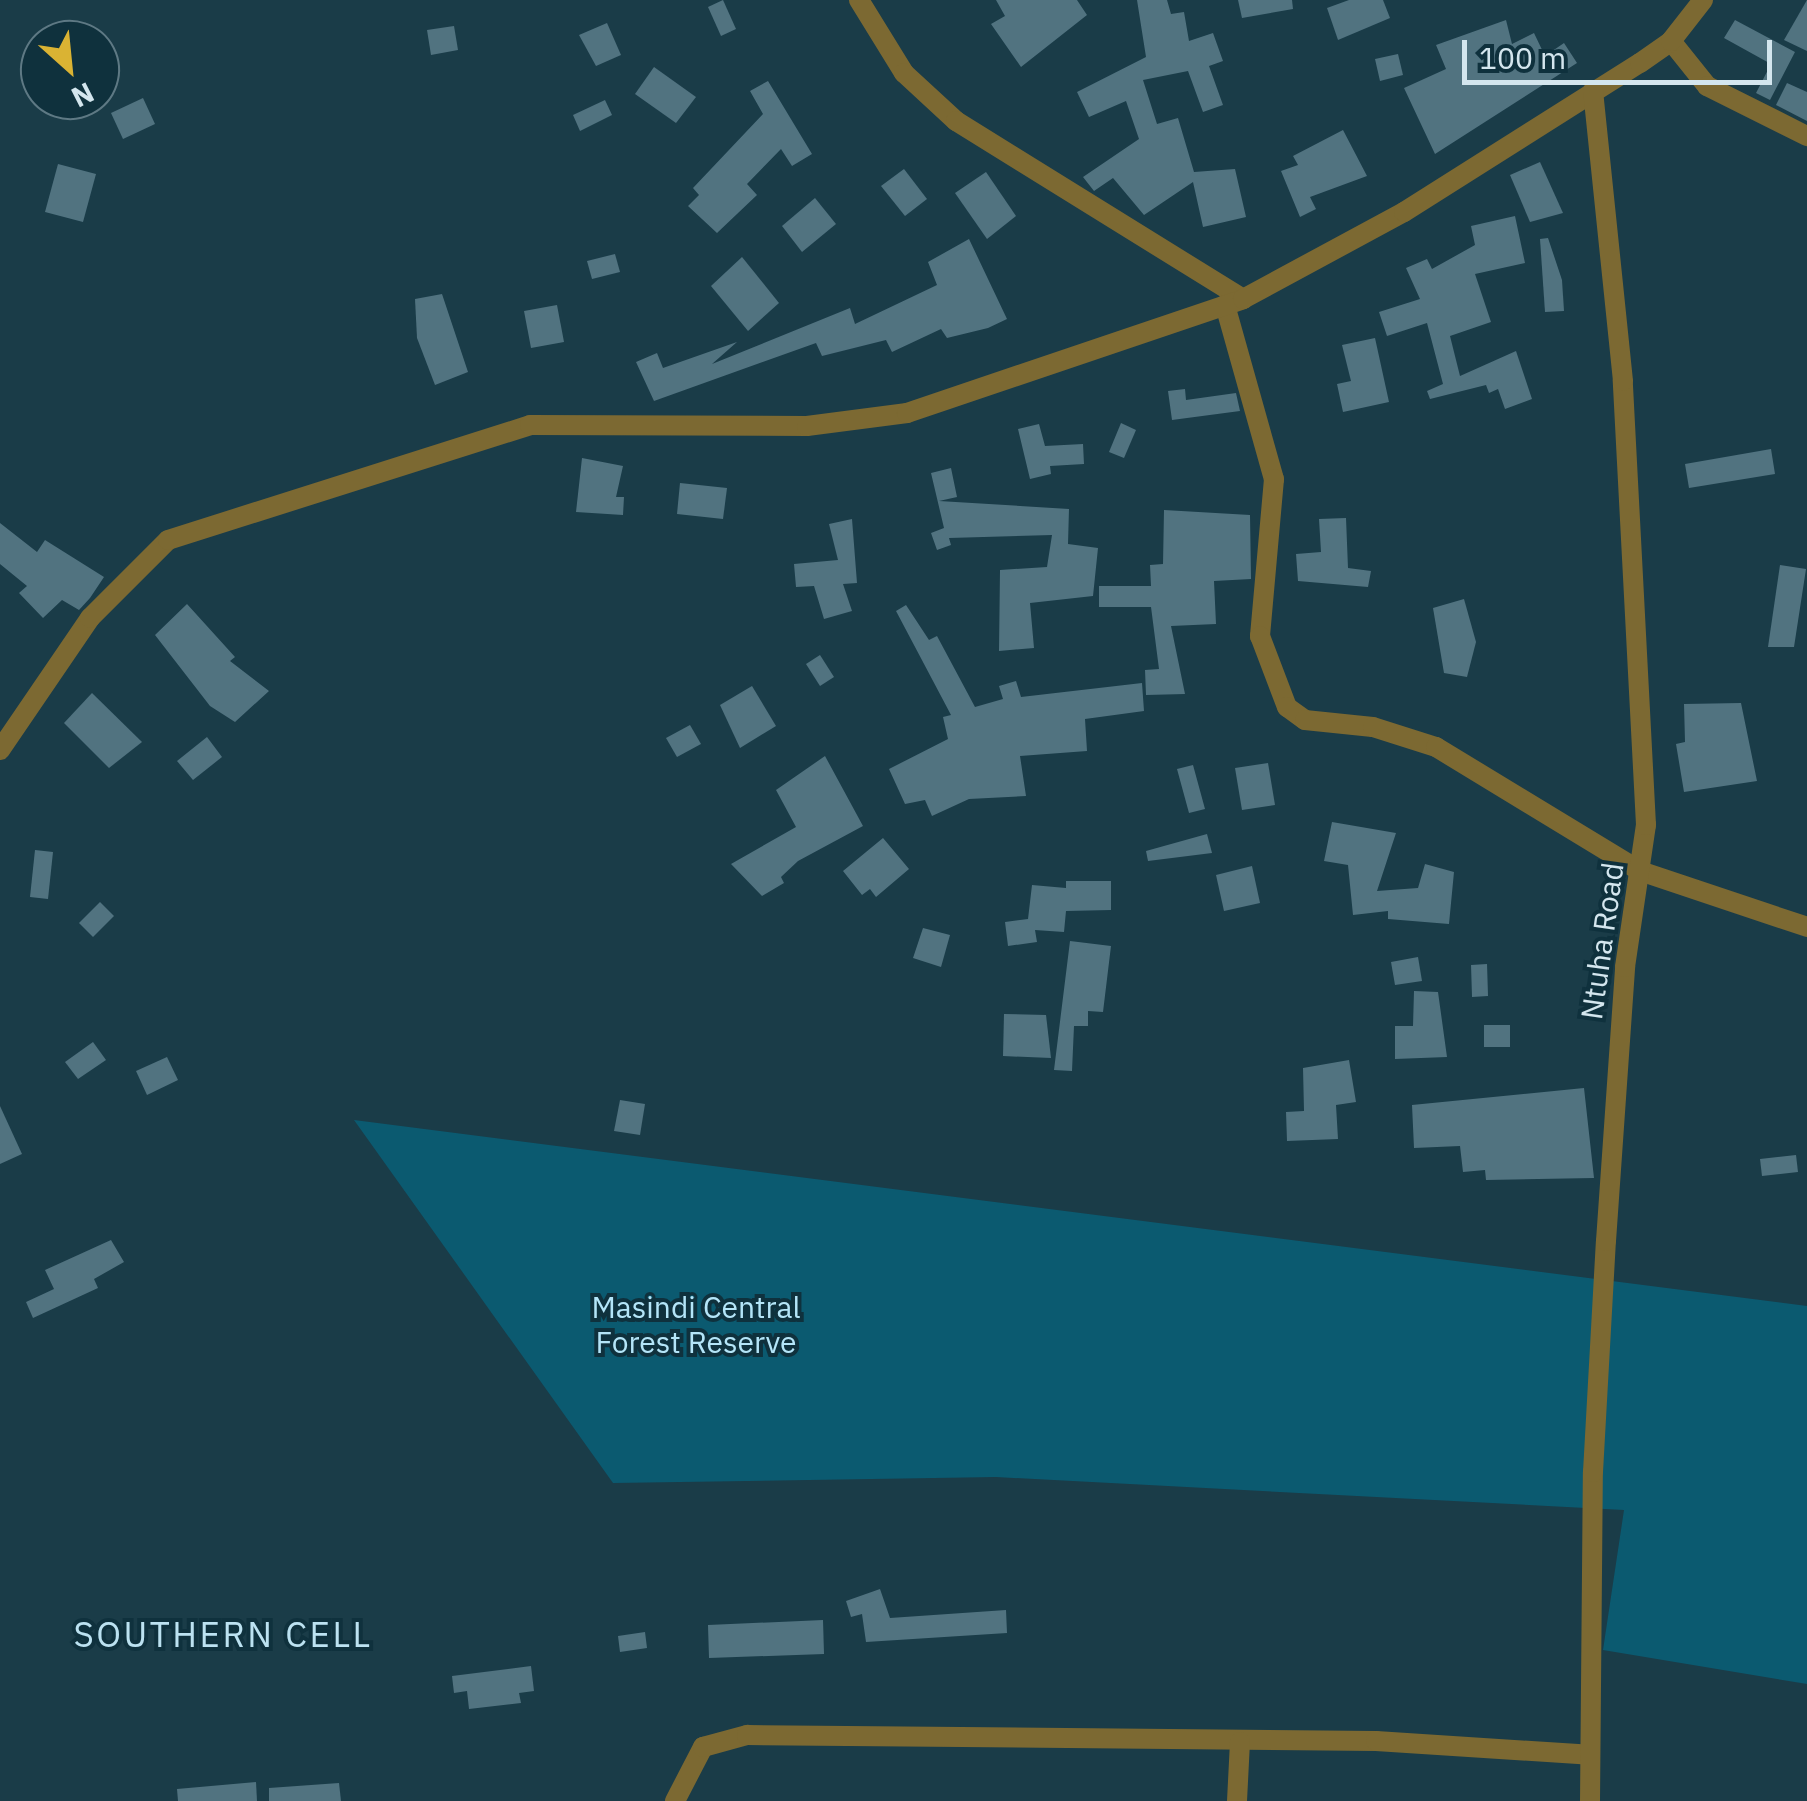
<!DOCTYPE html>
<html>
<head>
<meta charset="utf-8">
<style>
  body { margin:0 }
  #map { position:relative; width:1807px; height:1801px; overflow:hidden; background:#1a3c48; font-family:"IBM Plex Sans",sans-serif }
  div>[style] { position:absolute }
  .green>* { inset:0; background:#0b5a70 }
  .building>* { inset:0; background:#517380 }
  .street>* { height:20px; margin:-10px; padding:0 10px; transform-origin:10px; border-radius:10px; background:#7c6932 }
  span { translate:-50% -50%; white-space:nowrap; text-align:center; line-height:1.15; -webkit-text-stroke:8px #0f313d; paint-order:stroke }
  .street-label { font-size:30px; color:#d4e6ee }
  .park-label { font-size:30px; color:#b4e5f8 }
  .quarter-label { font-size:35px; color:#bce2f1; letter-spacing:2.5px }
  .north { position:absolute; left:20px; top:20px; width:100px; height:100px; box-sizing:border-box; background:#0f313d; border:2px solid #5e7984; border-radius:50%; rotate:153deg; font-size:28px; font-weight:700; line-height:40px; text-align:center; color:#d4e6ee }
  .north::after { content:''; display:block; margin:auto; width:35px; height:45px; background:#dab333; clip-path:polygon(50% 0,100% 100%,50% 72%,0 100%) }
  .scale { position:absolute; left:1462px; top:40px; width:310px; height:45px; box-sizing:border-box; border:5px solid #d4e6ee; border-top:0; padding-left:12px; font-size:30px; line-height:35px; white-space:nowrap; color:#d4e6ee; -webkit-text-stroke:8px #0f313d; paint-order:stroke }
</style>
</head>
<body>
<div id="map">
  <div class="green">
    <div style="clip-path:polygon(354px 1120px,1807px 1306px,1807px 1684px,1603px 1650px,1624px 1510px,996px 1477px,613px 1483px)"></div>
  </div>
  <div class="building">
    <div style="clip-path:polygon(723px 0,736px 29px,721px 36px,708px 7px)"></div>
    <div style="clip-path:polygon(996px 0,1077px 0,1087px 15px,1021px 67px,991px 24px,1005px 16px)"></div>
    <div style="clip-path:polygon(1137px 0,1167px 0,1171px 14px,1184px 12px,1189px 41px,1213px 33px,1223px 61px,1209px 66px,1223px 105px,1203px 112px,1188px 71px,1143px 80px,1157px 124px,1178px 118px,1194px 172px,1235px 169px,1246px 217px,1203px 227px,1193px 182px,1144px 215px,1113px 178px,1094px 191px,1083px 177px,1139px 139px,1126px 101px,1089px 117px,1077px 92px,1146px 57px)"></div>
    <div style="clip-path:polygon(1238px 0,1292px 0,1293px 9px,1242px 18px)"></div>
    <div style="clip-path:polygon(1349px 0,1383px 0,1390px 18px,1338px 40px,1327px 8px)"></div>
    <div style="clip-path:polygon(1807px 0,1807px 51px,1784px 40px)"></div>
    <div style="clip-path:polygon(1506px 20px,1512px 44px,1534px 33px,1545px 56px,1564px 43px,1577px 63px,1435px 154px,1404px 88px,1446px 69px,1436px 45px)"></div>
    <div style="clip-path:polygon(1735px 20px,1795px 52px,1770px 100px,1756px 93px,1771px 64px,1724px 38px)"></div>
    <div style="clip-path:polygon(607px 23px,621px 55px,596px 66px,579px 35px)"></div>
    <div style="clip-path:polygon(454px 26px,458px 50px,431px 55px,427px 30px)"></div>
    <div style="clip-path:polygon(1398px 54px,1403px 75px,1380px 81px,1375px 59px)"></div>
    <div style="clip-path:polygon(654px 67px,696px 97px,676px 123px,635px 94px)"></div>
    <div style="clip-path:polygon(768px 81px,812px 154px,792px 166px,781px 149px,747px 184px,757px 195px,717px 233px,688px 206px,699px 195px,693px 188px,763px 114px,750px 91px)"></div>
    <div style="clip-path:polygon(1787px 83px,1807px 92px,1807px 121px,1776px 105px)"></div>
    <div style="clip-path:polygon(143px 98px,155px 124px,123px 139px,111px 113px)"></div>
    <div style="clip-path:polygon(605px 100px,612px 115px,580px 131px,573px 115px)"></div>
    <div style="clip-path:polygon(1343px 130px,1367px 176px,1310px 197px,1316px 209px,1300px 217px,1281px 171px,1298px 165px,1293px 156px)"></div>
    <div style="clip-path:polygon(1540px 162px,1563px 213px,1530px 222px,1510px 175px)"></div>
    <div style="clip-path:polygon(58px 164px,96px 174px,83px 222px,45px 212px)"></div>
    <div style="clip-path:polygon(904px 169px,927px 199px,905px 216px,881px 186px)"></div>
    <div style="clip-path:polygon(986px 172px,1016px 216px,987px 239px,955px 193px)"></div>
    <div style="clip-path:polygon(815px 198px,836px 224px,802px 252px,782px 226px)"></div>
    <div style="clip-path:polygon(1515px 216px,1525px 263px,1475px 274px,1491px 322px,1450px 336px,1460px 376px,1516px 351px,1532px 399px,1505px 409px,1498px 389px,1489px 393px,1486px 385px,1430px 399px,1427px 391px,1443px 384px,1427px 323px,1387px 336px,1379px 312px,1420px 299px,1406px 268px,1427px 259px,1432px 269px,1475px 245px,1471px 226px)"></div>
    <div style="clip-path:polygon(1548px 238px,1562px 280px,1564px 311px,1545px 312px,1540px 239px)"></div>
    <div style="clip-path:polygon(969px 239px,1007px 319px,988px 328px,947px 338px,941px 329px,892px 352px,886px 340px,822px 356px,816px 343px,654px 401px,636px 362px,657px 353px,663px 368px,737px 342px,712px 364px,850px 308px,855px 324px,937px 285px,928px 262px)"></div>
    <div style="clip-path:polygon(615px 254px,620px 272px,592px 279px,587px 261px)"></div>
    <div style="clip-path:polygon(742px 257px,779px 303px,748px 331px,711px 286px)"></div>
    <div style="clip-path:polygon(442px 294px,468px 372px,435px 385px,417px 338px,415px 299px)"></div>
    <div style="clip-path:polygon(557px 305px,564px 342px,531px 348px,524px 311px)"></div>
    <div style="clip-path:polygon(1375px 338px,1389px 402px,1343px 412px,1337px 384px,1351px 381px,1342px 345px)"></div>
    <div style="clip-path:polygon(1185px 389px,1186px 400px,1236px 393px,1240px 411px,1172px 420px,1168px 391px)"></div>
    <div style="clip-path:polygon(1121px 423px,1136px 430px,1124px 458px,1109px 452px)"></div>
    <div style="clip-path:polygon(1039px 424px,1045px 446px,1083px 444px,1084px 464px,1050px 466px,1051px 474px,1030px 479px,1018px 429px)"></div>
    <div style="clip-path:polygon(1771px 449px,1775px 474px,1689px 488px,1685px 464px)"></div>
    <div style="clip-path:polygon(582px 458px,623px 466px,616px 497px,624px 497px,623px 515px,576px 512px)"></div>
    <div style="clip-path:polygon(951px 468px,957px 497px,939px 501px,1069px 509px,1068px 544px,1098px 548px,1093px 596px,1030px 603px,1034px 648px,999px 651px,1000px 570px,1047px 567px,1052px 535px,949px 538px,951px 545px,937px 550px,931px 533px,944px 528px,931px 473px)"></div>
    <div style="clip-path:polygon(680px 483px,727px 488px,723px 519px,677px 514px)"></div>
    <div style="clip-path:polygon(1164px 510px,1250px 515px,1251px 579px,1214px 581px,1216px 624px,1171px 626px,1185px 694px,1146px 695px,1145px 670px,1159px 669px,1151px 607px,1099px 607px,1099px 586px,1151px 586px,1150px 565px,1163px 564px)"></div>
    <div style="clip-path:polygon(1346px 518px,1348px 568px,1371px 571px,1368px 587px,1298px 581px,1296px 554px,1321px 552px,1319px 519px)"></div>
    <div style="clip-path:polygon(852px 519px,857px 583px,843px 584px,852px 611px,824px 619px,814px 586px,796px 587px,794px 564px,838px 560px,829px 524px)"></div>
    <div style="clip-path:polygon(0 523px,37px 552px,45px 540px,104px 577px,90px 598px,79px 610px,62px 600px,43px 618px,19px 593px,27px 586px,0 564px)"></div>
    <div style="clip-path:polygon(1780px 565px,1806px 569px,1794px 647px,1768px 647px)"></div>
    <div style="clip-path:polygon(1464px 599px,1476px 642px,1467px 677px,1444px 673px,1433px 608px)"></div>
    <div style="clip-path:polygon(187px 604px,235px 657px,230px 661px,269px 691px,235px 722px,210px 706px,155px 635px)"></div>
    <div style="clip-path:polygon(906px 605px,929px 640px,937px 636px,975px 707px,1003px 699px,999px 686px,1016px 681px,1021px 697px,1142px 683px,1144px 711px,1085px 719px,1087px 751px,1020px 756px,1026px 796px,969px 799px,932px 816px,925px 800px,905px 804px,889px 769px,948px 739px,943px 717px,951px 715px,896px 611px)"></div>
    <div style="clip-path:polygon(820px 655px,834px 677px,820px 686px,806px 664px)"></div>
    <div style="clip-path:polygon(752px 686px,776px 726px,740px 748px,720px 705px)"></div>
    <div style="clip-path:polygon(92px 693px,142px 742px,109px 768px,64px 723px)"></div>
    <div style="clip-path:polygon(1741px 703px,1757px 781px,1684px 792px,1676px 744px,1685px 742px,1684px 704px)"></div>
    <div style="clip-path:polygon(690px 725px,701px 744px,677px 757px,666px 738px)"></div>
    <div style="clip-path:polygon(207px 737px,222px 757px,193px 780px,177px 761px)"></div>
    <div style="clip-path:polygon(825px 756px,863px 826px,798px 861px,781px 877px,784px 883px,762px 896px,731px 864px,796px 827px,776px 790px)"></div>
    <div style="clip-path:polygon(1268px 763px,1275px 805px,1242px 810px,1235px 768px)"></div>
    <div style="clip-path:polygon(1193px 765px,1205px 809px,1189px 813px,1177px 769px)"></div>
    <div style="clip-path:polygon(1332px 822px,1396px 833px,1377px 891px,1418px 888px,1425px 864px,1454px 872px,1449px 924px,1388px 919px,1388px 911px,1353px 915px,1348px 865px,1324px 861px)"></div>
    <div style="clip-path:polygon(1207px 834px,1212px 853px,1148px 861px,1146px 851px)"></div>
    <div style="clip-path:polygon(883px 838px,909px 869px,876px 897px,870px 889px,862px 895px,843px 871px)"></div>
    <div style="clip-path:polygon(35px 850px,53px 852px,48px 899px,30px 897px)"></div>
    <div style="clip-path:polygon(1252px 866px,1260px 903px,1224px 911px,1216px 875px)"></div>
    <div style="clip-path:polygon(1066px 881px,1111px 881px,1111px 910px,1066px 911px,1064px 932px,1035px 930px,1037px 942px,1008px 946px,1005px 922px,1028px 919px,1032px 885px,1066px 888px)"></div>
    <div style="clip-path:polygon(100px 902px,114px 916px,93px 937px,79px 923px)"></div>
    <div style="clip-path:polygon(923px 928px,950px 935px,941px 967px,913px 958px)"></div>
    <div style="clip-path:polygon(1070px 941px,1111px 946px,1103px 1012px,1088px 1011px,1088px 1026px,1074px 1026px,1072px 1071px,1054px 1070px)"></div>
    <div style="clip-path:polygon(1418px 957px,1422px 981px,1395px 985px,1391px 962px)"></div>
    <div style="clip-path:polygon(1487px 964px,1488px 996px,1472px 997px,1471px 965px)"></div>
    <div style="clip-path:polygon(1414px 991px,1438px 992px,1447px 1057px,1395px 1059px,1395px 1026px,1413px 1026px)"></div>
    <div style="clip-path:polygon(1004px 1014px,1046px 1015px,1051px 1058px,1003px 1056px)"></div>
    <div style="clip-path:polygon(1484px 1025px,1510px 1025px,1510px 1047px,1484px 1047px)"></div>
    <div style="clip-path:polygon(93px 1042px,106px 1060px,78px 1079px,65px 1062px)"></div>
    <div style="clip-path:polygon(167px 1057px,178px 1080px,147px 1095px,136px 1071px)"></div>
    <div style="clip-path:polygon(1349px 1060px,1356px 1102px,1336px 1105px,1338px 1139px,1287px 1141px,1286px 1112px,1304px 1111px,1303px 1068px)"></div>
    <div style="clip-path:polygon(1584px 1088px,1594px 1178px,1486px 1180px,1485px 1170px,1463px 1172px,1460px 1146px,1414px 1148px,1412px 1105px)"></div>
    <div style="clip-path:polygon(620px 1100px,645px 1104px,640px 1135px,614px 1131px)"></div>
    <div style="clip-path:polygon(0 1106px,22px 1154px,0 1164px)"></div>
    <div style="clip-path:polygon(1796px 1155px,1798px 1172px,1762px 1176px,1760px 1159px)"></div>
    <div style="clip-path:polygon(111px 1240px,124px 1262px,94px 1279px,98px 1288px,33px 1318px,26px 1302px,54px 1289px,45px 1270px)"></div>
    <div style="clip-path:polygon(880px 1589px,890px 1618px,1006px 1610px,1007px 1633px,866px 1642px,862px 1614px,851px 1617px,846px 1601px)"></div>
    <div style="clip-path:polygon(823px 1620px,824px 1654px,709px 1658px,708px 1625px)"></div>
    <div style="clip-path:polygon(645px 1632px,647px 1648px,620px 1652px,618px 1636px)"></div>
    <div style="clip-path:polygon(531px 1666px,534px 1691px,519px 1693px,521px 1703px,469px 1709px,467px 1691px,454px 1693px,452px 1676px)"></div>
    <div style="clip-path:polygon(256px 1782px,257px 1801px,178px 1801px,177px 1789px)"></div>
    <div style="clip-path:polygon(339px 1783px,341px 1801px,269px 1801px,269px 1788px)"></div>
  </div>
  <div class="street">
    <div style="left:859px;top:0;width:86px;rotate:58.3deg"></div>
    <div style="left:904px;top:73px;width:71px;rotate:42.7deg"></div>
    <div style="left:956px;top:121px;width:338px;rotate:31.8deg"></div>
    <div style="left:1671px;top:41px;width:58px;rotate:51.3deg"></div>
    <div style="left:1707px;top:86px;width:112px;rotate:26.6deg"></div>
    <div style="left:1225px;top:305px;width:181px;rotate:74.3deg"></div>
    <div style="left:1274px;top:479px;width:158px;rotate:95.1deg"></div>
    <div style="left:1260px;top:636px;width:76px;rotate:69.2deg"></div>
    <div style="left:1287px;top:707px;width:22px;rotate:36deg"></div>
    <div style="left:1305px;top:720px;width:68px;rotate:5.9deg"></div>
    <div style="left:1373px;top:727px;width:66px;rotate:17.6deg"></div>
    <div style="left:1436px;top:747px;width:239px;rotate:31.3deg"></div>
    <div style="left:1640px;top:871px;width:176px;rotate:18.5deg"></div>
    <div style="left:0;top:750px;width:160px;rotate:-55.7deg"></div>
    <div style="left:90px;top:618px;width:110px;rotate:-45deg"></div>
    <div style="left:168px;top:540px;width:380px;rotate:-17.6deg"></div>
    <div style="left:530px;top:425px;width:277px;rotate:0.2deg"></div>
    <div style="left:807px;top:426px;width:101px;rotate:-7.4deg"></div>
    <div style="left:907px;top:413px;width:355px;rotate:-18.7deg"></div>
    <div style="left:1243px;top:299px;width:183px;rotate:-28.4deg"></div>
    <div style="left:1404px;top:212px;width:279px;rotate:-32.3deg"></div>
    <div style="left:1640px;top:63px;width:38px;rotate:-35deg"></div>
    <div style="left:1671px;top:41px;width:52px;rotate:-52deg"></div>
    <div style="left:675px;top:1801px;width:61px;rotate:-62.6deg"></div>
    <div style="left:703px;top:1747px;width:46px;rotate:-15.3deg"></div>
    <div style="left:747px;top:1735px;width:629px;rotate:0.55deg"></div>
    <div style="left:1376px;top:1741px;width:214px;rotate:3.7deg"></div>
    <div style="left:1237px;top:1801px;width:59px;rotate:-87.1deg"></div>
    <div style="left:1590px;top:1801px;width:329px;rotate:-89.5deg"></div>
    <div style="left:1593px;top:1472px;width:231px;rotate:-86.8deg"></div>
    <div style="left:1606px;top:1241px;width:275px;rotate:-86deg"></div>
    <div style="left:1625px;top:967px;width:144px;rotate:-81.6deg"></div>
    <div style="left:1646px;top:825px;width:445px;rotate:-93deg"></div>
    <div style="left:1623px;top:381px;width:292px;rotate:-95.9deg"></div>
  </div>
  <div class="street-label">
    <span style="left:1602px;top:941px;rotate:-82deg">Ntuha Road</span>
  </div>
  <div class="park-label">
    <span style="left:696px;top:1324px">Masindi Central<br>Forest Reserve</span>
  </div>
  <div class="quarter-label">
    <span style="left:223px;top:1634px">SOUTHERN CELL</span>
  </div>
  <div class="north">N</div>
  <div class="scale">100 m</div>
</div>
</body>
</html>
